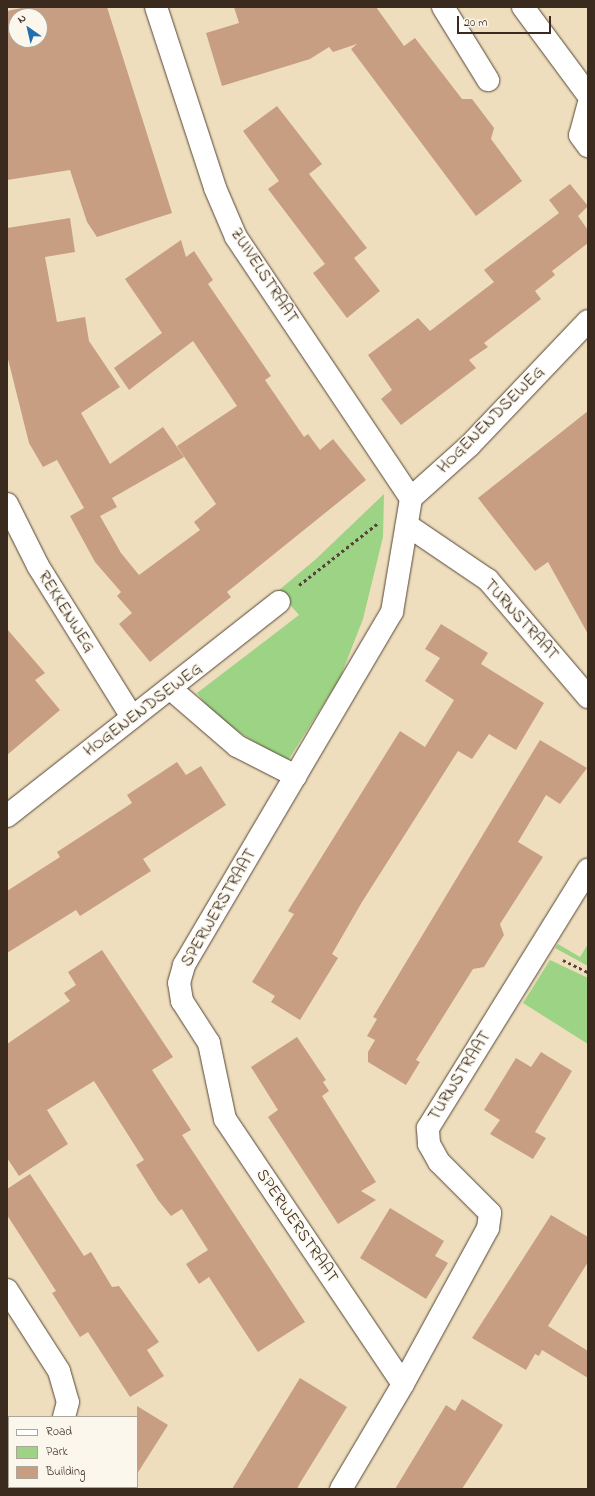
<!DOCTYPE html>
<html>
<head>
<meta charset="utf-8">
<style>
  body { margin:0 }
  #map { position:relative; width:595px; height:1496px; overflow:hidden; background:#eedebd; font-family:"Indie Flower",sans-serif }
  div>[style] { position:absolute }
  .green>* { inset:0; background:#9dd384 }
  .building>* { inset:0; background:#c89e83 }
  .path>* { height:2.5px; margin-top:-1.25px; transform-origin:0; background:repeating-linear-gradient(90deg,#564536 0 3px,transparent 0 6px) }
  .roads { filter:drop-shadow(0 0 1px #564536) drop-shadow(0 0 1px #564536) }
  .minor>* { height:22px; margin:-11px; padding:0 11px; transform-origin:11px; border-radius:11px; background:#fff }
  span { translate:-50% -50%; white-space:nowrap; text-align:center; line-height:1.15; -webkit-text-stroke:3px #fbf7ec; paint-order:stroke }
  .street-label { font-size:17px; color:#3b2a1e }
  .frame { position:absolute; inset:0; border:8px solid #3b2a1e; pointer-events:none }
  .legend { position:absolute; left:8px; top:1416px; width:130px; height:72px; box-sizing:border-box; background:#fbf7ec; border:1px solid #aea59a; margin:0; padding:5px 7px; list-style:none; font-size:12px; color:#3b2a1e }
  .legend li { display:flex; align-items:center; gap:8px; height:20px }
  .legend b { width:20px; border:1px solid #aea59a }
  .north { position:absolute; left:8px; top:8px; width:40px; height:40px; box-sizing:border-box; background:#fbf7ec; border:1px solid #aea59a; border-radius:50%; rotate:326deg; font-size:11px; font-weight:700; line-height:16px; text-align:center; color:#3b2a1e }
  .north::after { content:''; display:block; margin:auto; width:14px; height:18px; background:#1f6fb2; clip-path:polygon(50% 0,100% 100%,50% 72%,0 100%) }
  .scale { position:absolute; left:457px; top:16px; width:94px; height:18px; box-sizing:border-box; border:2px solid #3b2a1e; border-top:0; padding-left:5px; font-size:12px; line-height:14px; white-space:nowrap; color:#3b2a1e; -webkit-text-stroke:3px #fbf7ec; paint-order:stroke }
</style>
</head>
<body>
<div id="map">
  <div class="green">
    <div style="clip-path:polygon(384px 494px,383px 537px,363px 619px,340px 678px,287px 762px,237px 731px,210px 710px,197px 693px,299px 615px,278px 591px,316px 559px)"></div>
    <div style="clip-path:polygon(558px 944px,580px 957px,588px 944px,588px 966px,555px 948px)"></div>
    <div style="clip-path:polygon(550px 960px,588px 978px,588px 1044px,523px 1003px)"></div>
  </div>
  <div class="building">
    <div style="clip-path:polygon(evenodd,26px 7px,107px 7px,172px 213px,97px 237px,87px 222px,70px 170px,7px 180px,7px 11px,26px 7px,16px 16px,40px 16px,40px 40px,16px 40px,16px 16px)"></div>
    <div style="clip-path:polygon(234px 7px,376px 7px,404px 46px,415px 38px,462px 99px,472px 99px,494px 128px,491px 139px,522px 181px,476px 216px,351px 49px,357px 44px,333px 52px,329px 47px,310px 59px,222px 86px,206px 33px,239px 23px)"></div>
    <div style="clip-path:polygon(277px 106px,322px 164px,309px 174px,367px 248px,354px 258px,380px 291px,347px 318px,313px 273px,325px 264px,268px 189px,279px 181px,243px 131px)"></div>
    <div style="clip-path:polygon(570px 184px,588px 206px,578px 216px,588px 230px,588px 243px,552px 271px,555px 275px,535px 291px,541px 299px,484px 343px,488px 347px,469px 360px,476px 368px,401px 425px,381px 399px,392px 390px,368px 355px,418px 318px,430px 331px,494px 282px,484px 270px,559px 213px,549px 200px)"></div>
    <div style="clip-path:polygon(70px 218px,75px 252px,45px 257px,57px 322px,85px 317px,89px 341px,120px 387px,81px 413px,110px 464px,163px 427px,184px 457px,112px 498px,117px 507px,100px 516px,121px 553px,139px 575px,200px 530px,194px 522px,216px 504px,177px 446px,237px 406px,193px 341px,129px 390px,114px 368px,162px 333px,125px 279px,181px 240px,186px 257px,194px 251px,213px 280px,208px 284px,271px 376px,265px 380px,304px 437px,308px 434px,320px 450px,333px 439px,366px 480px,227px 592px,231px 597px,150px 662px,119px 624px,132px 613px,117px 596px,121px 592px,95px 562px,70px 516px,84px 508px,57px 460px,43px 467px,29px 443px,7px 355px,7px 228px)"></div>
    <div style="clip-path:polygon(588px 411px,588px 634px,548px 562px,535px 571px,478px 498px)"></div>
    <div style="clip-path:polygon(441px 624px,488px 653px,481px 664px,544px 703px,516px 750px,489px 734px,472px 759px,458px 751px,362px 902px,332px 954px,338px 958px,300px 1020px,271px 1002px,275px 996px,252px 982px,294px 914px,288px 911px,400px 731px,425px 747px,454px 700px,425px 681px,440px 658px,425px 649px)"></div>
    <div style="clip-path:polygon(7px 629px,45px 673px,35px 680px,60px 710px,7px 755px)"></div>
    <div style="clip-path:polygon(540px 740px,587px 768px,560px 804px,546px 795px,518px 842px,543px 857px,500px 924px,504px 935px,484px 967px,473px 969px,416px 1060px,420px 1062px,406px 1085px,368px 1062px,368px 1052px,375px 1040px,367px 1036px,377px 1019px,373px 1017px)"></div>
    <div style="clip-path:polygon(177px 762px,186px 775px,201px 766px,226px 805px,143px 859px,151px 871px,80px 916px,76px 910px,7px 953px,7px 891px,60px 857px,57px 852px,132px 803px,127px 795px)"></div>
    <div style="clip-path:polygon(102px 950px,173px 1057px,152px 1070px,191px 1130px,182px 1135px,305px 1322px,258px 1352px,209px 1277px,199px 1284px,186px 1264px,208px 1250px,182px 1209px,171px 1216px,158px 1200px,136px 1165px,144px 1160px,94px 1081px,47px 1110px,68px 1144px,19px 1176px,7px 1158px,7px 1044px,70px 1001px,64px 993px,76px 985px,68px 972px)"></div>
    <div style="clip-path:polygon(297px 1037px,326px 1080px,323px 1082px,329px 1091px,322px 1096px,376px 1182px,361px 1191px,376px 1200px,338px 1224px,268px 1117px,278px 1110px,251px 1067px)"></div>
    <div style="clip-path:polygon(541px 1052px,572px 1071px,535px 1132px,546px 1138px,533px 1159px,490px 1134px,500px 1120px,484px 1110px,516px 1058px,531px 1067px)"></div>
    <div style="clip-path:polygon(30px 1174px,84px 1256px,91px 1252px,112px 1287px,119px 1286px,159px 1342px,147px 1350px,164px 1376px,130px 1397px,88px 1332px,80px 1337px,52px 1293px,56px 1291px,7px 1215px,7px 1189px)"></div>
    <div style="clip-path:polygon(390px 1208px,444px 1241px,435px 1256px,448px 1263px,426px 1299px,360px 1258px)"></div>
    <div style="clip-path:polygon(551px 1215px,588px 1237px,588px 1262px,548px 1326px,588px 1351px,588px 1378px,542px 1350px,539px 1356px,535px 1354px,526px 1370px,472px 1338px)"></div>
    <div style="clip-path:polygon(300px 1378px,347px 1407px,300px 1483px,297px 1489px,232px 1489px)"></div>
    <div style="clip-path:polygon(462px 1399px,503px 1425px,462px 1489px,395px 1489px,446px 1405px,455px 1411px)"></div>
    <div style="clip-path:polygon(137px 1406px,168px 1425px,137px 1474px)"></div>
  </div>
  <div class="path">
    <div style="left:299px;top:585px;width:100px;rotate:-38.1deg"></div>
    <div style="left:563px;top:960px;width:28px;rotate:26deg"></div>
  </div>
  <div class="roads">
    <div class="minor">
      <div style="left:156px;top:7px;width:190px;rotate:71.9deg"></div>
      <div style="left:215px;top:188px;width:53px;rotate:66.8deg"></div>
      <div style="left:236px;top:237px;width:314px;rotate:56.2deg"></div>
      <div style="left:443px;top:7px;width:86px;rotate:58.3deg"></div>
      <div style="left:523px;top:7px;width:109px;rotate:53.5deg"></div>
      <div style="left:588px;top:106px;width:30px;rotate:105deg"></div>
      <div style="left:580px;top:135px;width:14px;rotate:54deg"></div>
      <div style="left:7px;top:504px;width:69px;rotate:63.4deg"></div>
      <div style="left:38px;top:566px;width:178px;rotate:58.1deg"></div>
      <div style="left:407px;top:525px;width:98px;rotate:34.2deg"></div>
      <div style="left:488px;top:580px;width:154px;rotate:49.5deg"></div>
      <div style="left:172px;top:690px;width:86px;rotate:40.7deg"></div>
      <div style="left:237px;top:746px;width:66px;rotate:27deg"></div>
      <div style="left:7px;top:816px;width:346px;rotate:-38.2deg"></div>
      <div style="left:7px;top:1290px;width:96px;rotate:57.3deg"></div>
      <div style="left:59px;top:1371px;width:32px;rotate:74deg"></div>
      <div style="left:68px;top:1402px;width:16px;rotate:105deg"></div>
      <div style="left:403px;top:1384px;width:178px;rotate:-61.4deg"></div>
      <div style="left:488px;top:1228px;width:15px;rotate:-82deg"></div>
      <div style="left:490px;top:1213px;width:72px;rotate:-135deg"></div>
      <div style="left:439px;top:1162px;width:21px;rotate:-119deg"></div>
      <div style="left:429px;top:1144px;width:16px;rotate:-94deg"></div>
      <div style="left:428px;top:1128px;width:304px;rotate:-58.2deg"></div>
      <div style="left:19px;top:1489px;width:2px;rotate:-63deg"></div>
      <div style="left:341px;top:1489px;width:122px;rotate:-59.4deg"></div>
      <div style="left:403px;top:1384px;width:319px;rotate:-123.9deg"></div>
      <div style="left:225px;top:1119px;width:78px;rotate:-101.9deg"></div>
      <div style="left:209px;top:1043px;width:50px;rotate:-122.7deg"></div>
      <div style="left:182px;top:1001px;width:18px;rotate:-99deg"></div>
      <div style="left:179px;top:983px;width:19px;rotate:-74deg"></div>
      <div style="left:184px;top:965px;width:410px;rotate:-59.5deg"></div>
      <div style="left:392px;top:612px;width:116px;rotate:-80.5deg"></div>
      <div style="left:411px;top:498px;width:79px;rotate:-41.9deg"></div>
      <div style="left:470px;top:445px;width:171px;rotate:-46.4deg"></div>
    </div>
  </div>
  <div class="street-label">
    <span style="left:264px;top:276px;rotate:57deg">ZUIVELSTRAAT</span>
    <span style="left:491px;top:420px;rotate:-45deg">HOGENENDSEWEG</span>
    <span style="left:66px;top:612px;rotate:58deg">REKKENWEG</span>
    <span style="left:521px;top:620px;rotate:48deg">TURNSTRAAT</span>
    <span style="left:143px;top:710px;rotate:-37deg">HOGENENDSEWEG</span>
    <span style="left:219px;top:908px;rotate:-60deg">SPERWERSTRAAT</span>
    <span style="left:460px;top:1076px;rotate:-58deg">TURNSTRAAT</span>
    <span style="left:297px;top:1226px;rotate:56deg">SPERWERSTRAAT</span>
  </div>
  <div class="frame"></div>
  <ul class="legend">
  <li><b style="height:5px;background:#fff"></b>Road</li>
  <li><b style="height:11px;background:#9dd384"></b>Park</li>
  <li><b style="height:11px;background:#c89e83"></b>Building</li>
  </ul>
  <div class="north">N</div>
  <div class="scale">20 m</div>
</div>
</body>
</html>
